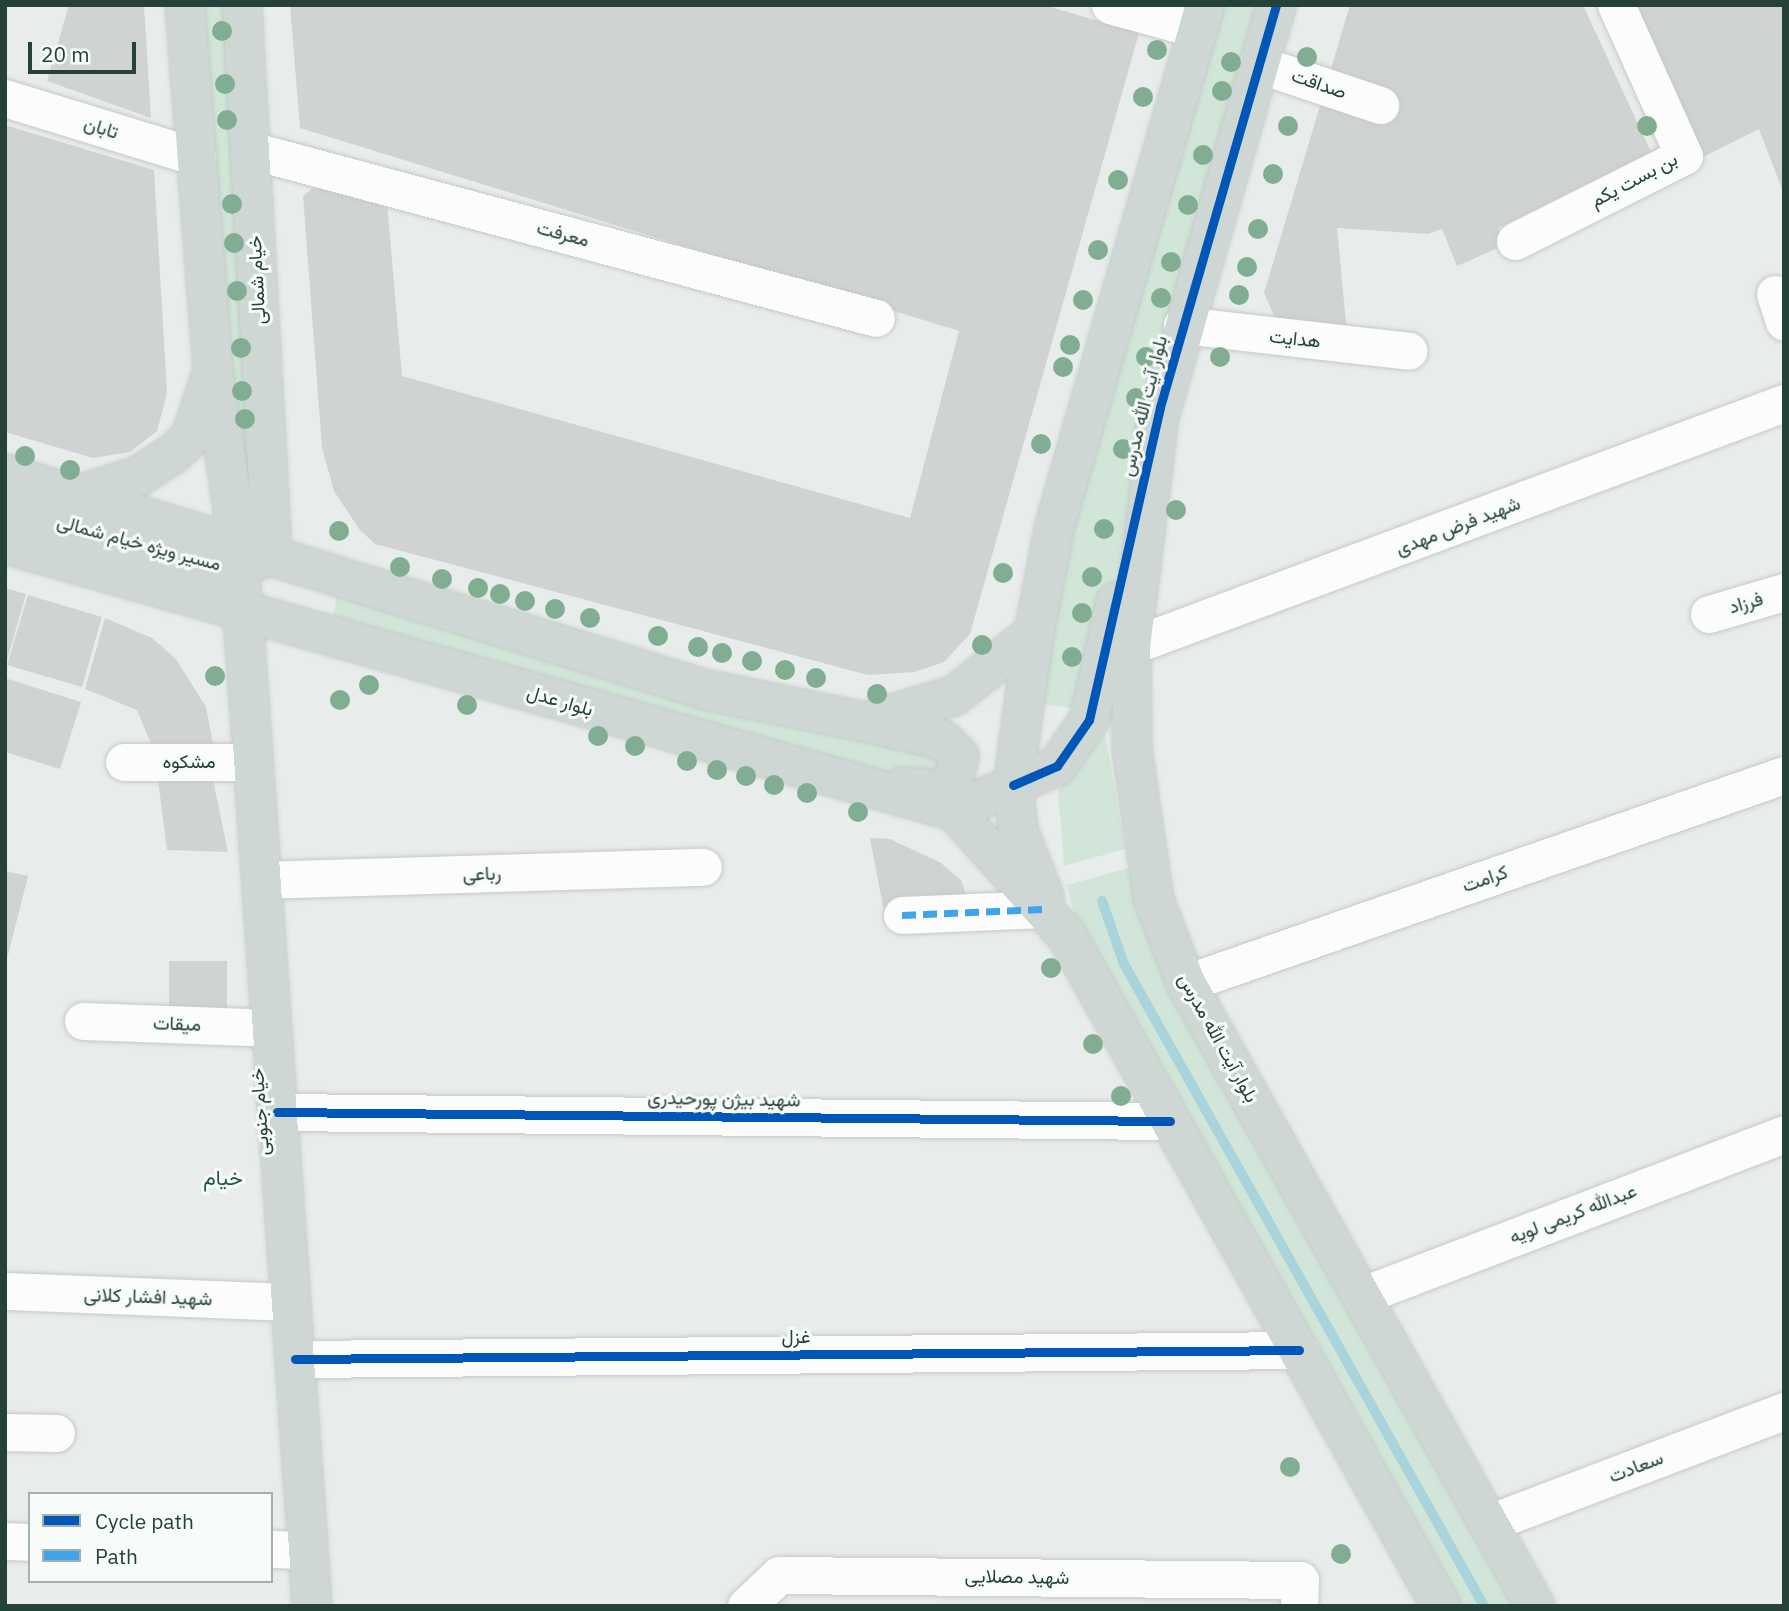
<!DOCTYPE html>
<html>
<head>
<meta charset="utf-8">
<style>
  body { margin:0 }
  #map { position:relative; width:1789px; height:1611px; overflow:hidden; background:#e8edeb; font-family:"IBM Plex Sans",Vazirmatn,sans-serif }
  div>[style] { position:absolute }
  .green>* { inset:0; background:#d1e6d8 }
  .stream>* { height:10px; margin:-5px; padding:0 5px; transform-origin:5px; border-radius:5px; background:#a9d4db }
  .building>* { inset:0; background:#cfd4d2 }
  .roads { filter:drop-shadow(0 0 2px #c5cac8) drop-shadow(0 0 2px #c5cac8) }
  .minor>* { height:37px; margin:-18.5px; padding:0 18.5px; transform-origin:18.5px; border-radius:18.5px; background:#fcfcfc }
  .major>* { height:38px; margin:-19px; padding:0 19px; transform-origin:19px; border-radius:19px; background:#cfd7d5 }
  .quiet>* { height:7px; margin-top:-3.5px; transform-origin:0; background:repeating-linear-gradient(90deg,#3ea4ec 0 14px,transparent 0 21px) }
  .cycleway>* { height:9px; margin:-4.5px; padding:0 4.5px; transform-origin:4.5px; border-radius:4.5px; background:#0057b8 }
  .trees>* { width:20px; height:20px; margin:-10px; border-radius:50%; background:#81ae93 }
  span { translate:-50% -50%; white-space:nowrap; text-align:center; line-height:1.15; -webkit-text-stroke:6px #f7fbf9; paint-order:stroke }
  .street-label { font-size:19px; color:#24423a }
  .neighbourhood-label { font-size:21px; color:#1f5548 }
  .frame { position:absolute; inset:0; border:7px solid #24423a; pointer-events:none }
  .legend { position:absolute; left:28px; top:1492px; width:245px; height:91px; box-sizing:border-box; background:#f7fbf9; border:2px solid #a3b1ad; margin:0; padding:9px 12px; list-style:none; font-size:21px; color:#24423a }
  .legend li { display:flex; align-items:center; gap:14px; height:35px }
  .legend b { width:35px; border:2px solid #a3b1ad }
  .scale { position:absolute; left:28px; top:42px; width:108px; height:32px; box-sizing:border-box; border:4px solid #24423a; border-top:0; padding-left:9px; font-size:21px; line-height:24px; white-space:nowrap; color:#24423a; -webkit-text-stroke:5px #f7fbf9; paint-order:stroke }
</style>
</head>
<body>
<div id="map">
  <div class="green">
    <div style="clip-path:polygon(185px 5px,242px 5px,271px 509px,231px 498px)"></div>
    <div style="clip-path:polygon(1205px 5px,1276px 5px,1091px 710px,1025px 702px)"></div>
    <div style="clip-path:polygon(340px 575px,934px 737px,942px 790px,330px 636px)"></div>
    <div style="clip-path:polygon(1105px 733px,1125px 849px,1064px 866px,1058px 791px)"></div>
    <div style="clip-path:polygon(1129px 868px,1157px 958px,1516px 1606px,1456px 1606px,1079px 936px,1067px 885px)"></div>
  </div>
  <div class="stream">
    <div style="left:1102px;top:901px;width:67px;rotate:70.8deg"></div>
    <div style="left:1124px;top:964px;width:736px;rotate:60.72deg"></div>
  </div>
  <div class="building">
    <div style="clip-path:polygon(69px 5px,144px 5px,151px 118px,47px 81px)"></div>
    <div style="clip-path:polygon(290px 5px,1044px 5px,1139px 33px,970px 634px,944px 662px,915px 672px,868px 675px,375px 544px,359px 529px,334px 491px,322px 448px,303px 196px,318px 184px,387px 203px,402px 376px,910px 518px,959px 331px,300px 128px)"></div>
    <div style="clip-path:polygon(1350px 5px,1583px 5px,1651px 152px,1498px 228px,1505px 245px,1457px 266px,1442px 229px,1428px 234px,1337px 228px,1347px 333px,1276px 320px,1264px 293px)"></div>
    <div style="clip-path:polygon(1632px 5px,1784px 5px,1784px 194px,1759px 129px,1703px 157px)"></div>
    <div style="clip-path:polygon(5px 125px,154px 170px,167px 394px,157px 431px,130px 452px,93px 458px,5px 432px)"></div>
    <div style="clip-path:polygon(5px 588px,26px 594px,6px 664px,5px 664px)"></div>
    <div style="clip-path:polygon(28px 595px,102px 617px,82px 687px,7px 665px)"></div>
    <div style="clip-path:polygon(105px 618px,152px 638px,176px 659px,206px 707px,214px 749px,154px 751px,137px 710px,85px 689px)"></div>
    <div style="clip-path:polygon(5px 678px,81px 702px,60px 769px,5px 752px)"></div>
    <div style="clip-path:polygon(158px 780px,213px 780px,228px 852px,167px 850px)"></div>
    <div style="clip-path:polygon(870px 838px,890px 839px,941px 863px,961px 880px,971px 908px,884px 912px)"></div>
    <div style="clip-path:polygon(5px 871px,28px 876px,6px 963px,5px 963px)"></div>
    <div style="clip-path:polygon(169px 961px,227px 961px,227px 1019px,169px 1018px)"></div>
  </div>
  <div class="roads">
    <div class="minor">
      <div style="left:1110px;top:5px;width:90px;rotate:15.4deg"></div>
      <div style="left:1258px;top:64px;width:129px;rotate:18.6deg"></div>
      <div style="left:5px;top:98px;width:201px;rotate:17.1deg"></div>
      <div style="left:250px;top:150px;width:648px;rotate:15.02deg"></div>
      <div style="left:1515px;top:241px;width:189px;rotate:-26.7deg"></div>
      <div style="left:1684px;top:156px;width:166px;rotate:-114.2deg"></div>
      <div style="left:1775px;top:294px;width:29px;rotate:72deg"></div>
      <div style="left:1182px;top:325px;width:228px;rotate:6.5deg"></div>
      <div style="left:1709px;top:614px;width:78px;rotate:-16.3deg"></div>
      <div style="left:1131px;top:646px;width:697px;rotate:-20.41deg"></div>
      <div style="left:124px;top:762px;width:129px"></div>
      <div style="left:261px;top:880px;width:442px;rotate:-1.7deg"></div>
      <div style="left:902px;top:915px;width:141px;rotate:-2.4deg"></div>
      <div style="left:1186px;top:983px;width:633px;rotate:-19.18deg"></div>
      <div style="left:83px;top:1021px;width:188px;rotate:2.1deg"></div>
      <div style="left:277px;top:1112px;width:893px;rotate:0.58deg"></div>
      <div style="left:5px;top:1291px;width:286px;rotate:2.2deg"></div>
      <div style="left:1363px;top:1295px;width:451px;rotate:-20.9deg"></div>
      <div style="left:295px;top:1359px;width:1004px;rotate:-0.51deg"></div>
      <div style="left:5px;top:1432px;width:51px;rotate:1.1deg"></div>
      <div style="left:1489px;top:1523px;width:316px;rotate:-20.8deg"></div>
      <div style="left:5px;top:1541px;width:25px;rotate:2deg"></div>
      <div style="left:271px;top:1549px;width:37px;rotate:2deg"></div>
      <div style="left:746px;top:1606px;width:45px;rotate:-43.2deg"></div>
      <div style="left:779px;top:1575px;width:521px;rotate:0.55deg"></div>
      <div style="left:1300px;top:1580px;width:26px;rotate:92deg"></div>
    </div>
    <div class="major">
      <div style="left:185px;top:5px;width:367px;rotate:85.6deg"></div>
      <div style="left:213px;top:371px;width:173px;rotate:81.7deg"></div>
      <div style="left:238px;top:542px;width:1067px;rotate:86.02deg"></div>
      <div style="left:242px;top:5px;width:550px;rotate:86.87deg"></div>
      <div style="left:1160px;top:407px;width:241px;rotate:96.9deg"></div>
      <div style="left:1131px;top:646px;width:104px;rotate:89.4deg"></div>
      <div style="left:1132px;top:750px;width:152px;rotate:81.7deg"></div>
      <div style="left:1154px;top:900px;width:89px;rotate:68.9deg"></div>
      <div style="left:1186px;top:983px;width:714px;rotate:60.74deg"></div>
      <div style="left:1155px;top:431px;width:443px;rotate:-74.1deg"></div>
      <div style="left:5px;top:474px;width:734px;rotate:17.1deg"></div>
      <div style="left:707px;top:690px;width:161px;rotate:11.4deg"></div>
      <div style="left:865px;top:722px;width:93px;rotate:-16.3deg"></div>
      <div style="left:954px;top:696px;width:102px;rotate:-38.2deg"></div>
      <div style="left:79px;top:495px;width:63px;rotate:-17.6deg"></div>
      <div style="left:139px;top:476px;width:40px;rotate:-32.9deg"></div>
      <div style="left:173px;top:454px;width:25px;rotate:-43deg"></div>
      <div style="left:191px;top:437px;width:60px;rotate:-71.6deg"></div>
      <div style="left:5px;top:507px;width:210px;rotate:15.5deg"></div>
      <div style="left:207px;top:563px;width:33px;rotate:9deg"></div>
      <div style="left:240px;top:568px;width:26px;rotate:-23deg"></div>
      <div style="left:5px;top:544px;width:986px;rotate:15.71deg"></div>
      <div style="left:954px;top:811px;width:169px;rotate:47.9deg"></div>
      <div style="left:1067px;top:936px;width:767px;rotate:60.83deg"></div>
      <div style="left:871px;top:723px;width:74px;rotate:13.3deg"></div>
      <div style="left:943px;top:740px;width:23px;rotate:45deg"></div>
      <div style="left:959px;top:756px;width:25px;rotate:102deg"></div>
      <div style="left:954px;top:780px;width:16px;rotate:140deg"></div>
      <div style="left:942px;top:790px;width:40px;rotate:-175.7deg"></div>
      <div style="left:954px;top:811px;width:112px;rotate:-23.6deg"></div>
      <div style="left:1057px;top:766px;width:56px;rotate:-55.2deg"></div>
      <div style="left:1089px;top:720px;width:121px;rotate:-77.1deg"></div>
      <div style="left:1044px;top:897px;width:72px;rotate:-111.2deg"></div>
      <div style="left:1018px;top:830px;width:45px;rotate:-96.3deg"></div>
      <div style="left:1013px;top:785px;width:153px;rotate:-82.1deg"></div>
      <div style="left:1034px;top:633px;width:110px;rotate:-79deg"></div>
      <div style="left:1055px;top:525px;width:541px;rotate:-73.91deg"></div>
    </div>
  </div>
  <div class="quiet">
    <div style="left:902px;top:915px;width:141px;rotate:-2.4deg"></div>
  </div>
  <div class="cycleway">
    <div style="left:1013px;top:785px;width:48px;rotate:-23.4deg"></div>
    <div style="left:1057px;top:766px;width:56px;rotate:-55.2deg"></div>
    <div style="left:1089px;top:720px;width:321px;rotate:-77.2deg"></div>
    <div style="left:1160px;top:407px;width:418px;rotate:-73.9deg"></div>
    <div style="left:277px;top:1112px;width:893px;rotate:0.58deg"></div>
    <div style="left:295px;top:1359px;width:1004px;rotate:-0.51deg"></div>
  </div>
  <div class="trees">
    <div style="left:222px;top:31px"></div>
    <div style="left:1157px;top:50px"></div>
    <div style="left:1307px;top:57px"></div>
    <div style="left:1231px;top:62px"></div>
    <div style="left:225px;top:84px"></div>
    <div style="left:1222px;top:91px"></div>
    <div style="left:1143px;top:97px"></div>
    <div style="left:227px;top:120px"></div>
    <div style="left:1288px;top:126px"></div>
    <div style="left:1647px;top:126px"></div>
    <div style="left:1203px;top:155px"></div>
    <div style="left:1273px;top:174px"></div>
    <div style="left:1118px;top:180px"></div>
    <div style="left:232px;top:204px"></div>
    <div style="left:1188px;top:205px"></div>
    <div style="left:1258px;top:229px"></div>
    <div style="left:234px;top:243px"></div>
    <div style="left:1098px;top:250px"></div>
    <div style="left:1171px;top:262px"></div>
    <div style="left:1247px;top:267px"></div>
    <div style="left:237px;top:291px"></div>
    <div style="left:1239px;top:295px"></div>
    <div style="left:1161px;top:298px"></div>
    <div style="left:1083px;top:300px"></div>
    <div style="left:1070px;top:345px"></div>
    <div style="left:241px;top:348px"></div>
    <div style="left:1146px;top:357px"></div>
    <div style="left:1220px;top:357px"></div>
    <div style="left:1063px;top:367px"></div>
    <div style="left:242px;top:391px"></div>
    <div style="left:1136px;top:398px"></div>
    <div style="left:245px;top:419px"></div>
    <div style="left:1041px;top:444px"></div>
    <div style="left:1123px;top:449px"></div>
    <div style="left:25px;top:456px"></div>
    <div style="left:70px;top:470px"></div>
    <div style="left:1176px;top:510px"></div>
    <div style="left:1104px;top:529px"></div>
    <div style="left:339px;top:531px"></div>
    <div style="left:400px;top:567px"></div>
    <div style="left:1003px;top:573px"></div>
    <div style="left:1092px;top:577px"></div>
    <div style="left:442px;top:579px"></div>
    <div style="left:478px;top:588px"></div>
    <div style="left:500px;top:594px"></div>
    <div style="left:525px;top:601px"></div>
    <div style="left:555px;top:609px"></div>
    <div style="left:1082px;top:613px"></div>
    <div style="left:590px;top:618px"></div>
    <div style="left:658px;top:636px"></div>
    <div style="left:982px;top:645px"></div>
    <div style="left:698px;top:647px"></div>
    <div style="left:722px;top:653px"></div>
    <div style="left:1072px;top:657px"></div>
    <div style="left:752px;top:661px"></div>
    <div style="left:785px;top:670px"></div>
    <div style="left:215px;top:676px"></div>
    <div style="left:816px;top:678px"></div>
    <div style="left:369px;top:685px"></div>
    <div style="left:877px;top:694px"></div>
    <div style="left:340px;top:700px"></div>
    <div style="left:467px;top:705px"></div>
    <div style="left:598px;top:736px"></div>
    <div style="left:635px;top:746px"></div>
    <div style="left:687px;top:761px"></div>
    <div style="left:717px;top:770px"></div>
    <div style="left:746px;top:776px"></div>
    <div style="left:774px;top:785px"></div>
    <div style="left:807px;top:793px"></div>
    <div style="left:858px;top:812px"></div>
    <div style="left:1051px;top:968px"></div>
    <div style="left:1093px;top:1044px"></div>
    <div style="left:1121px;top:1096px"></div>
    <div style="left:1290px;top:1467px"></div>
    <div style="left:1341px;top:1554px"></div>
  </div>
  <div class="street-label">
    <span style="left:1319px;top:84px;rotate:19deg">صداقت</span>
    <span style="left:101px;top:128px;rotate:17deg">تابان</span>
    <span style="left:1634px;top:180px;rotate:-28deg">بن بست یکم</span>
    <span style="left:563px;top:234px;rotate:15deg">معرفت</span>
    <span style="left:257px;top:280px;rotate:-93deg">خیام شمالی</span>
    <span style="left:1295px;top:339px;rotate:6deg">هدایت</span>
    <span style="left:1144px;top:406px;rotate:-76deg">بلوار آیت الله مدرس</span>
    <span style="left:1458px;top:526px;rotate:-21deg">شهید فرض مهدی</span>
    <span style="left:139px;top:543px;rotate:15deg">مسیر ویژه خیام شمالی</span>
    <span style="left:1746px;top:603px;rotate:-16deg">فرزاد</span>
    <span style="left:560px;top:701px;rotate:16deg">بلوار عدل</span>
    <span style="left:189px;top:762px">مشکوه</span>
    <span style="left:482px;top:874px;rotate:-2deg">رباعی</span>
    <span style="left:1485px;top:879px;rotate:-19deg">کرامت</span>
    <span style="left:177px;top:1024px;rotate:2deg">میقات</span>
    <span style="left:1218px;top:1038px;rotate:61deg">بلوار آیت الله مدرس</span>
    <span style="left:724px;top:1099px;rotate:1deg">شهید بیژن پورحیدری</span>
    <span style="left:260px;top:1112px;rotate:-94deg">خیام جنوبی</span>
    <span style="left:1573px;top:1214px;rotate:-21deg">عبدالله کریمی لویه</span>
    <span style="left:148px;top:1297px;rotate:2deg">شهید افشار کلانی</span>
    <span style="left:796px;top:1337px">غزل</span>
    <span style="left:1636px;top:1467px;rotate:-21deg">سعادت</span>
    <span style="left:1017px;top:1577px;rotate:1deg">شهید مصلایی</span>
  </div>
  <div class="neighbourhood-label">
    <span style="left:223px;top:1177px">خیام</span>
  </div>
  <div class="frame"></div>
  <ul class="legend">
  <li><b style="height:9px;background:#0057b8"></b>Cycle path</li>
  <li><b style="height:9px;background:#3ea4ec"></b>Path</li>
  </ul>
  <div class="scale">20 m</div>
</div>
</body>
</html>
